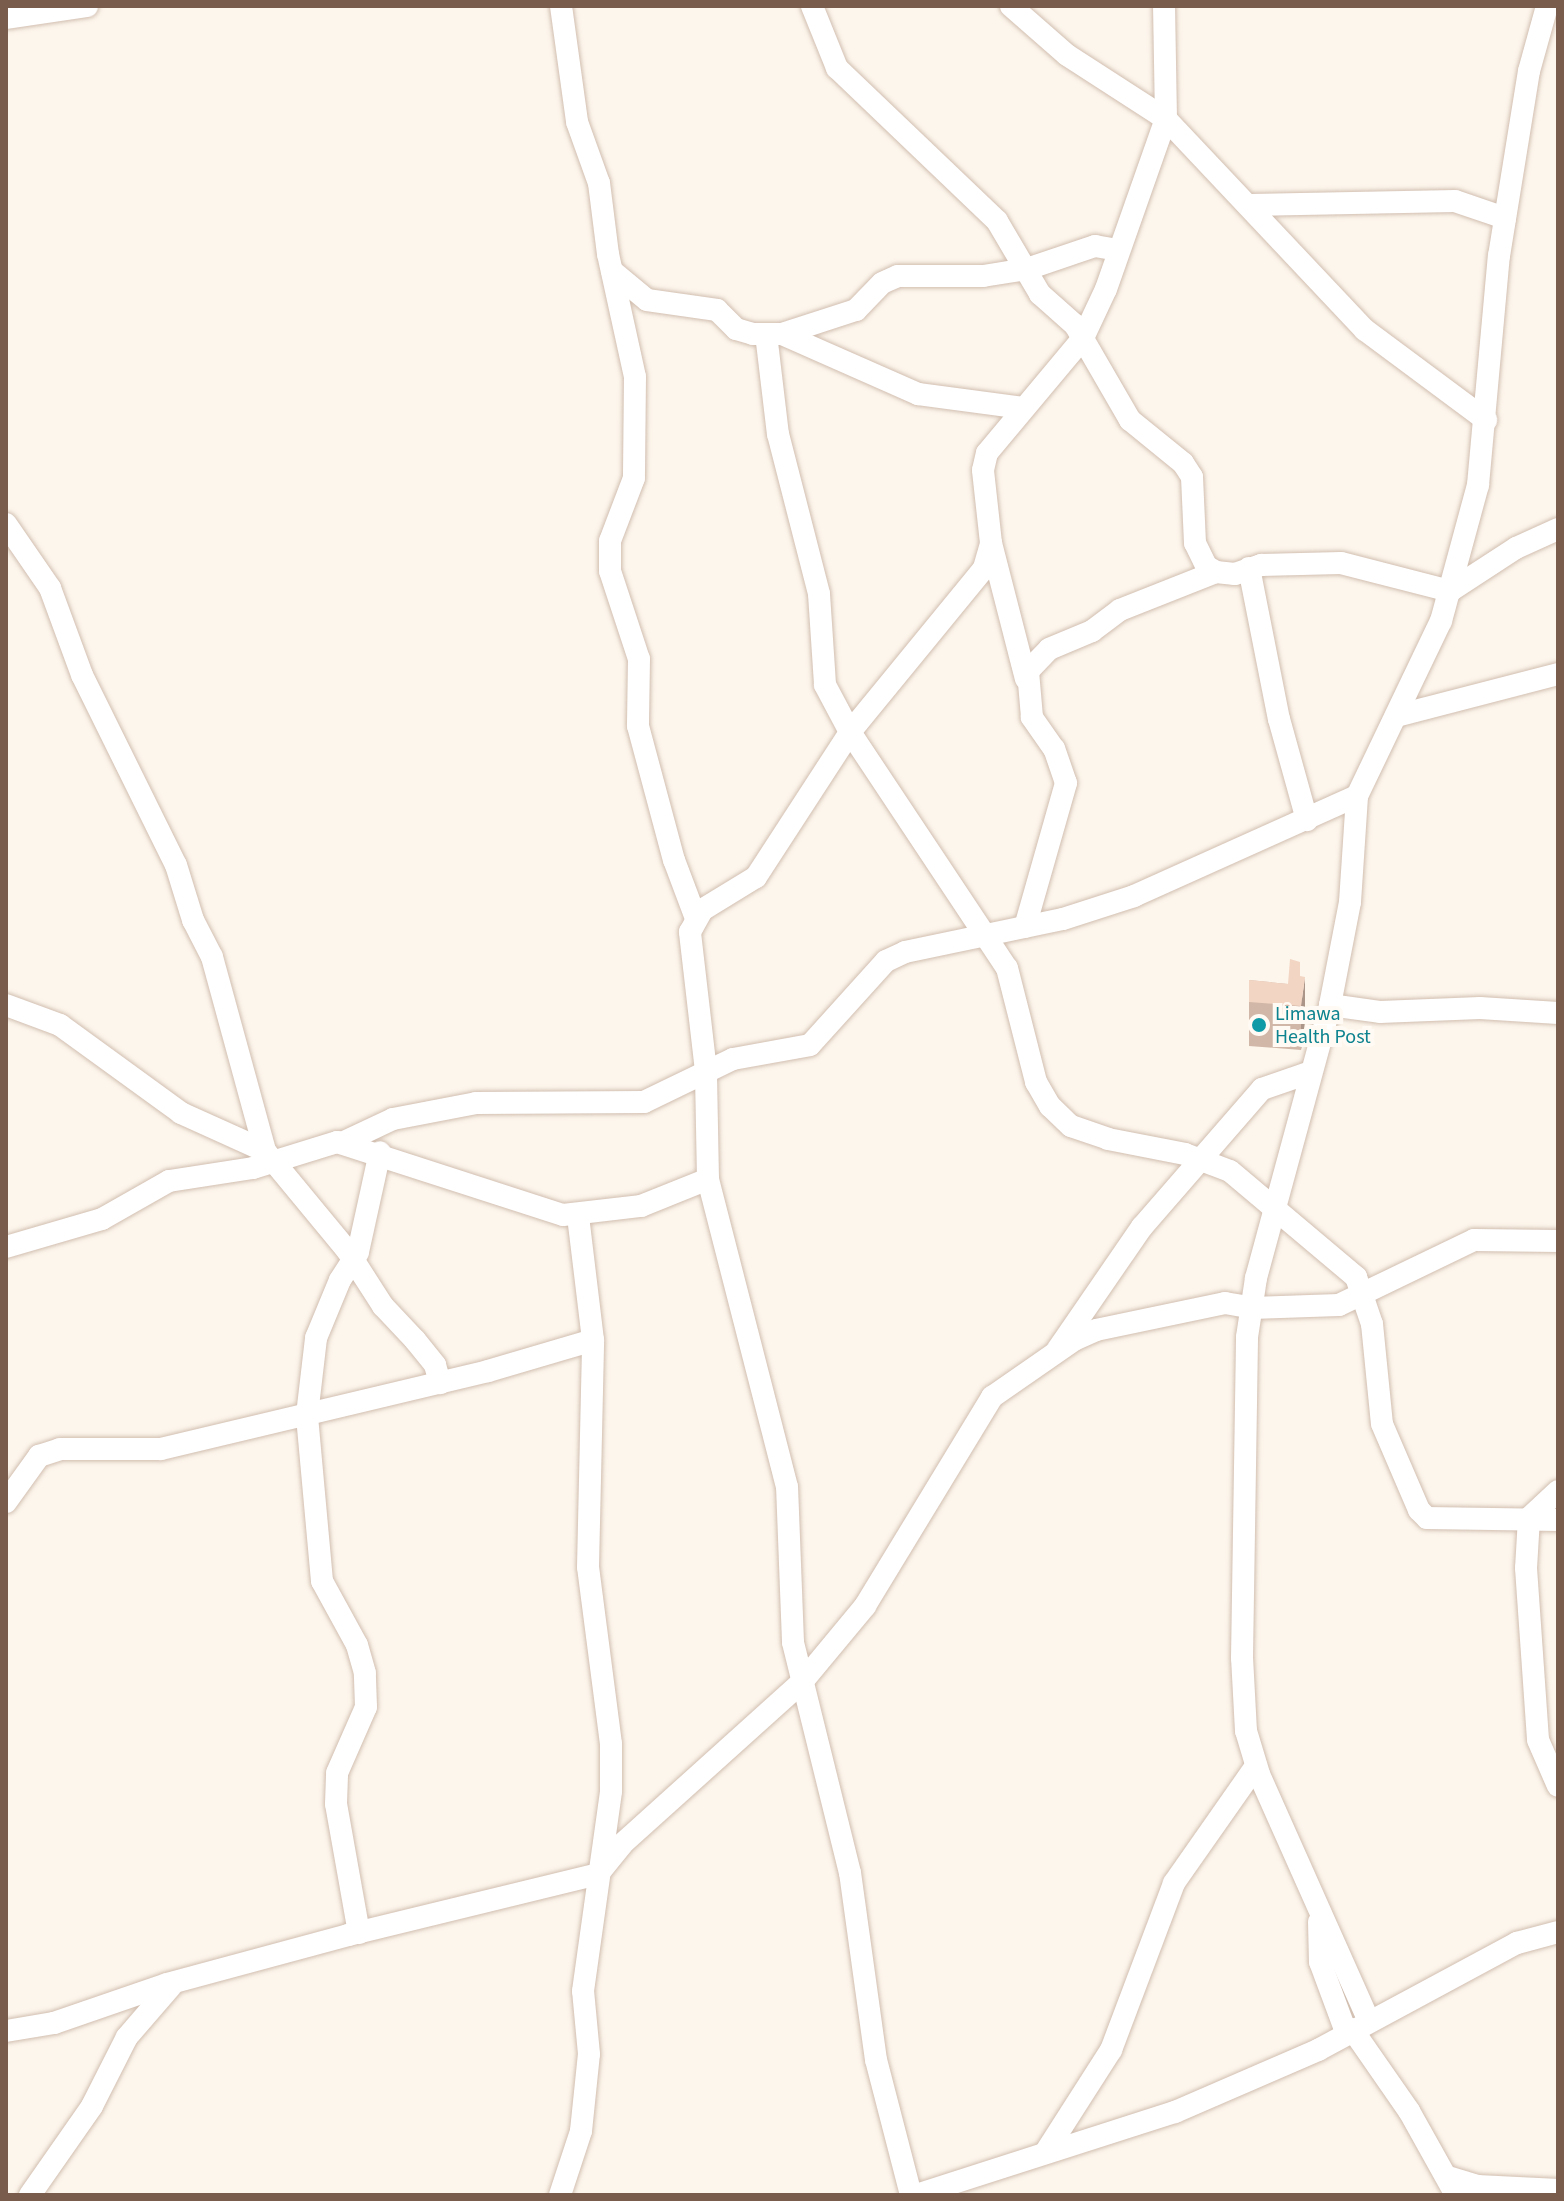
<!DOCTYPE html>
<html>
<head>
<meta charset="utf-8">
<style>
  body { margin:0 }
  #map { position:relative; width:1564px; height:2201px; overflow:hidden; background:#fdf6ec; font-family:"Source Sans 3",sans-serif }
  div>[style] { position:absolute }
  .roads { filter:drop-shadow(0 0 2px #d1beb0) drop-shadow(0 0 2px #d1beb0) }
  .minor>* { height:22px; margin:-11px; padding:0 11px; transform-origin:11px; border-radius:11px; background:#fff }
  .wall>* { inset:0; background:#d1b7a8 }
  .shaded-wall>* { inset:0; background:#aa9588 }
  .building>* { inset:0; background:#f3d5c3 }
  .dots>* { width:22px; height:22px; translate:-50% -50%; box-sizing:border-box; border:4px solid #fffaf3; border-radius:50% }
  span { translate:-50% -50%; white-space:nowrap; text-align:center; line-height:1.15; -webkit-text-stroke:8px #fffaf3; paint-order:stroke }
  .culture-label { font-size:20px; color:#0d838f }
  .left { translate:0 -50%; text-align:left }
  .frame { position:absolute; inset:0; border:8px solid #7a5c4d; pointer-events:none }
</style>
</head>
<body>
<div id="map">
  <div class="roads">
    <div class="minor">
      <div style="left:561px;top:6px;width:117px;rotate:82.1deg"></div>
      <div style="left:577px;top:122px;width:65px;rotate:70.2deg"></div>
      <div style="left:599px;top:183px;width:72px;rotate:82.8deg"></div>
      <div style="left:608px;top:254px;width:126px;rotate:77.6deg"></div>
      <div style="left:635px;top:377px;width:101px;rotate:90.6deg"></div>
      <div style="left:634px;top:478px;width:67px;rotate:110.9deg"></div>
      <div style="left:610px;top:541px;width:30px;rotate:90deg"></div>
      <div style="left:610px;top:571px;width:93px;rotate:71.8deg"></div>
      <div style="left:639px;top:659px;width:67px;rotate:90.9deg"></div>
      <div style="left:638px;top:726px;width:139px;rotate:75deg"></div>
      <div style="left:674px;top:860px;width:60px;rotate:69.4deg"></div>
      <div style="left:812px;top:6px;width:67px;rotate:68deg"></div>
      <div style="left:837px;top:68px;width:221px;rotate:43.7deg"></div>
      <div style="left:997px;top:221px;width:85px;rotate:59.5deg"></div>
      <div style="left:1040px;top:294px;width:47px;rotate:41.5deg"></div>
      <div style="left:1075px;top:325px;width:110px;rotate:59.9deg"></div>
      <div style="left:1130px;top:420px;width:68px;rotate:39.1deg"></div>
      <div style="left:1183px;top:463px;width:17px;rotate:57deg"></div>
      <div style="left:1192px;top:477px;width:66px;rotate:87.4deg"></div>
      <div style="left:1195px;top:543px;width:25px;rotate:64deg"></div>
      <div style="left:1206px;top:566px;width:12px;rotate:31deg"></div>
      <div style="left:1216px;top:572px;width:19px;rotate:6deg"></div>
      <div style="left:1235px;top:574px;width:28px;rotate:-19deg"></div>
      <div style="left:1261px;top:565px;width:80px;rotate:-1.4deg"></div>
      <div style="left:1341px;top:563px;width:113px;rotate:14.4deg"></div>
      <div style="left:1450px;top:591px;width:79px;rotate:-33.1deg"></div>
      <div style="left:1516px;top:548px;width:46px;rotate:-24.3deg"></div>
      <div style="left:1011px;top:6px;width:74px;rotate:41.2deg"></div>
      <div style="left:1067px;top:55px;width:118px;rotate:32.9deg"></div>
      <div style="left:1166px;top:119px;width:290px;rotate:46.7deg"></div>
      <div style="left:1365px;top:330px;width:151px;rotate:36.6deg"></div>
      <div style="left:6px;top:18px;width:82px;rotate:-8.4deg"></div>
      <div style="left:1250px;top:205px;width:205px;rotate:-1.1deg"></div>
      <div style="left:1455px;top:201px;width:53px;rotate:18.8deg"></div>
      <div style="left:612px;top:271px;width:45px;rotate:39.6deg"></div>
      <div style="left:647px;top:300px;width:71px;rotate:8.1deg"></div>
      <div style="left:717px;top:310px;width:27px;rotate:45deg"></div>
      <div style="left:736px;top:329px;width:18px;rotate:16deg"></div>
      <div style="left:753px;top:334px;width:29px"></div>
      <div style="left:782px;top:334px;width:78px;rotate:-18deg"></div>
      <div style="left:856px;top:310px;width:37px;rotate:-46deg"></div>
      <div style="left:882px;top:283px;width:17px;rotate:-24deg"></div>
      <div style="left:898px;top:276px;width:85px"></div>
      <div style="left:983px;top:276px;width:45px;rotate:-9deg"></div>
      <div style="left:1027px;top:269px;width:72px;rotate:-18.7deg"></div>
      <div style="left:1095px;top:246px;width:23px;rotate:10deg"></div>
      <div style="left:766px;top:334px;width:101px;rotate:83.2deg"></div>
      <div style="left:778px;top:434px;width:165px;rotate:75.6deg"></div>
      <div style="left:819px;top:594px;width:91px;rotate:86.2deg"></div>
      <div style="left:825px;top:685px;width:53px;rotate:62deg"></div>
      <div style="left:850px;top:732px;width:283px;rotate:56.4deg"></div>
      <div style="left:1007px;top:968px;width:118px;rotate:75.7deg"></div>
      <div style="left:1036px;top:1082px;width:28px;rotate:60deg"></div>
      <div style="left:1050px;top:1106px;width:29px;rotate:44deg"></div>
      <div style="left:1071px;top:1126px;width:39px;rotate:19deg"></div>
      <div style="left:1108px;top:1139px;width:78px;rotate:11deg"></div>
      <div style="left:1185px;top:1154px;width:48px;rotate:20.7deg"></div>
      <div style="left:1230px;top:1171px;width:165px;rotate:40.1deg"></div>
      <div style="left:1356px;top:1277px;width:50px;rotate:71.2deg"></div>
      <div style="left:1372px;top:1324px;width:100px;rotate:84.3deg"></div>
      <div style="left:1382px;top:1424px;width:94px;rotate:66.7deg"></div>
      <div style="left:1419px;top:1510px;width:11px;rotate:45deg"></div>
      <div style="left:1427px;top:1518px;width:131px;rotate:0.9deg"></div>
      <div style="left:782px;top:334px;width:149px;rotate:23.8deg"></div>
      <div style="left:918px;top:394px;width:106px;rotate:7.6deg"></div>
      <div style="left:6px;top:524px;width:78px;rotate:55.5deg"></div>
      <div style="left:50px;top:588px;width:93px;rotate:69.8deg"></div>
      <div style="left:82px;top:675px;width:212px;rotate:63.7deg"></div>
      <div style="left:176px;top:865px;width:58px;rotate:72.8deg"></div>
      <div style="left:193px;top:920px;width:42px;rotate:62.8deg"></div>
      <div style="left:212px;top:957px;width:201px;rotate:74.7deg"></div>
      <div style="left:991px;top:543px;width:140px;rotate:75.6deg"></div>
      <div style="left:1249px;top:568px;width:154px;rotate:78.8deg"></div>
      <div style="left:1279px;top:719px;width:105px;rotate:74.5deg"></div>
      <div style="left:1396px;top:716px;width:167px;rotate:-14.5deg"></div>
      <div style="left:1025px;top:927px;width:150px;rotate:-74.1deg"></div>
      <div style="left:1066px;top:783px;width:36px;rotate:-109deg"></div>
      <div style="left:1054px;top:749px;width:39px;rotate:-125deg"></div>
      <div style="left:1032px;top:717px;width:46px;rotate:-95deg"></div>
      <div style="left:1028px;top:671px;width:30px;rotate:-46deg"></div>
      <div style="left:1049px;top:649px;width:47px;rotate:-22.7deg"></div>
      <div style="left:1092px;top:631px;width:35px;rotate:-37deg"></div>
      <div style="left:1120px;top:610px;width:103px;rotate:-21.6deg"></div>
      <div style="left:6px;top:1005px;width:58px;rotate:20.3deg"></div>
      <div style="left:60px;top:1025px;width:150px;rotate:36deg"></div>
      <div style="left:181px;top:1113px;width:92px;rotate:24.3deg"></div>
      <div style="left:265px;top:1151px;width:129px;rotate:50.4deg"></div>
      <div style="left:347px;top:1250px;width:67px;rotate:57.3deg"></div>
      <div style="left:383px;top:1306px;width:47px;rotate:46.7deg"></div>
      <div style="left:415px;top:1340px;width:32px;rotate:51deg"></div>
      <div style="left:435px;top:1365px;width:19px;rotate:74deg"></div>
      <div style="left:1330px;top:1005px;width:50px;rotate:8deg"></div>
      <div style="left:1380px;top:1012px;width:100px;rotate:-2.3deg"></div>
      <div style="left:1480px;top:1008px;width:78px;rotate:3.7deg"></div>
      <div style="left:342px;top:1143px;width:56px;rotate:-25.2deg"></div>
      <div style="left:393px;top:1119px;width:85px;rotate:-10.9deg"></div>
      <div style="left:476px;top:1103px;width:168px;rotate:-0.3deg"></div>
      <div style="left:644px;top:1102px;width:99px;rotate:-25.8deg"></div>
      <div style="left:733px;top:1059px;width:78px;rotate:-10.3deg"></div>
      <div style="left:810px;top:1045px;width:113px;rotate:-47.9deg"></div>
      <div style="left:886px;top:961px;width:21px;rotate:-25deg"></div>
      <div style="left:905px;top:952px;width:161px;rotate:-11.8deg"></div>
      <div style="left:1063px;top:919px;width:75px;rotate:-17.9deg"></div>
      <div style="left:1134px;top:896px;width:244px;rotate:-24.2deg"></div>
      <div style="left:6px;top:1247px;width:100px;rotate:-16.3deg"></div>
      <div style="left:102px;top:1219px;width:77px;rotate:-29.6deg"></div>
      <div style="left:169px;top:1181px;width:85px;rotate:-8.8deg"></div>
      <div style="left:253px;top:1168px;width:88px;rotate:-17.2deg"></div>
      <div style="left:337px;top:1142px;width:237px;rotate:17.9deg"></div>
      <div style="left:563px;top:1215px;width:79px;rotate:-6.6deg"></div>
      <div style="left:641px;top:1206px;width:72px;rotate:-21.9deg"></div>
      <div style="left:1058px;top:1349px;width:148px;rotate:-55.5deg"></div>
      <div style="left:1142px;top:1227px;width:183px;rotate:-49deg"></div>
      <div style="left:1262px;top:1089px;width:52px;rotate:-19.1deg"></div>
      <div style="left:1558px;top:1491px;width:40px;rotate:137deg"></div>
      <div style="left:1529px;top:1518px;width:50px;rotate:93.4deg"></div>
      <div style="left:1526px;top:1568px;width:172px;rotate:86deg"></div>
      <div style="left:1538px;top:1740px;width:50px;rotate:66.5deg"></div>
      <div style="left:6px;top:1502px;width:57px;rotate:-54.3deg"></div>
      <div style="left:39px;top:1456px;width:22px;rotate:-18deg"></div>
      <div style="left:60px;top:1449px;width:101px"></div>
      <div style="left:161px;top:1449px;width:336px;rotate:-13.4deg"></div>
      <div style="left:488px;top:1371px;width:109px;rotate:-16.4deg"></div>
      <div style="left:1319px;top:1922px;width:40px;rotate:88.6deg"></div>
      <div style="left:1320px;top:1962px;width:75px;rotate:69.6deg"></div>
      <div style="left:359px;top:1933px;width:131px;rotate:-100.1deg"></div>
      <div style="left:336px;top:1804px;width:31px;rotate:-88deg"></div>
      <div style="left:337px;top:1773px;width:72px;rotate:-66.3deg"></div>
      <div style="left:366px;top:1707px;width:34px;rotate:-92deg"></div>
      <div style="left:365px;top:1673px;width:29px;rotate:-106deg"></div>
      <div style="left:357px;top:1645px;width:73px;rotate:-118.7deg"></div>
      <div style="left:322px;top:1581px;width:167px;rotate:-95.2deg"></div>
      <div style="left:307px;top:1415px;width:78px;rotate:-83.3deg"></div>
      <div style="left:316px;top:1338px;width:63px;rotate:-67.5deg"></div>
      <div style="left:340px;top:1280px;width:33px;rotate:-57deg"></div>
      <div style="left:358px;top:1252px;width:102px;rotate:-77.6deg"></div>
      <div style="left:1368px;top:2019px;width:268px;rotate:-114deg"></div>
      <div style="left:1259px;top:1774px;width:45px;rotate:-106.8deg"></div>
      <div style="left:1246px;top:1731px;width:73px;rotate:-93.1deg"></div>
      <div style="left:1242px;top:1658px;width:321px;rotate:-89.1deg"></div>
      <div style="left:1247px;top:1337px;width:60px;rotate:-81.3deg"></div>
      <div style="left:1256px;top:1278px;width:283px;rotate:-74.8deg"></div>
      <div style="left:1330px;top:1005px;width:105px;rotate:-79deg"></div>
      <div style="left:1350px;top:902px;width:106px;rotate:-86.2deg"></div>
      <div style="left:1357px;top:796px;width:194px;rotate:-64.4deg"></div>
      <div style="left:1441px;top:621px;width:141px;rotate:-74.8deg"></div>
      <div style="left:1478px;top:485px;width:230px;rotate:-84.8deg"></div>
      <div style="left:1499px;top:256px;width:187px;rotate:-80.8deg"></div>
      <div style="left:1529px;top:71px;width:67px;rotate:-74.5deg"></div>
      <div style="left:1352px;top:2029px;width:100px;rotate:55.2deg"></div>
      <div style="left:1409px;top:2111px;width:96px;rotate:60.8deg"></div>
      <div style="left:6px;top:2031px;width:49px;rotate:-9.5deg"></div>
      <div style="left:54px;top:2023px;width:120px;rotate:-19deg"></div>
      <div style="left:167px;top:1984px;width:188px;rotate:-15.1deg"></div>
      <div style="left:348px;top:1935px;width:257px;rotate:-13.7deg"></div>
      <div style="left:598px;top:1874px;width:38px;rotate:-51deg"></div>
      <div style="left:622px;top:1844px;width:242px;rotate:-42deg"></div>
      <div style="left:802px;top:1682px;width:99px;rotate:-50.3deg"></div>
      <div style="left:865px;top:1606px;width:245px;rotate:-58.7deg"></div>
      <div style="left:992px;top:1397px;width:100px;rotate:-34.8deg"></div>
      <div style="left:1074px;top:1340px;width:24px;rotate:-24deg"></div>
      <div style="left:1096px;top:1330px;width:132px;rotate:-11.8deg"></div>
      <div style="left:1225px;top:1303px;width:27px;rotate:10deg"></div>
      <div style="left:1252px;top:1308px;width:87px;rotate:-2deg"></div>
      <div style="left:1339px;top:1305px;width:150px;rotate:-25.7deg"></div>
      <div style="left:1474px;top:1240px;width:84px;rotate:0.7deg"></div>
      <div style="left:1047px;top:2150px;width:119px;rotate:-57.4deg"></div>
      <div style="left:1111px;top:2050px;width:178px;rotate:-69.3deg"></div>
      <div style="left:1174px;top:1883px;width:143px;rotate:-55deg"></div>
      <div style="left:1448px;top:2177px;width:31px;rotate:17deg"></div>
      <div style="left:1478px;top:2186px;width:80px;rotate:2.9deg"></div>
      <div style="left:30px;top:2195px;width:108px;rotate:-55.1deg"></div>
      <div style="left:92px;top:2106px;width:77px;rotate:-63.1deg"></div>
      <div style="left:127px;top:2037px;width:67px;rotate:-49.2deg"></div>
      <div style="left:560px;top:2195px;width:67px;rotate:-71.8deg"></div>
      <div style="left:581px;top:2131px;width:77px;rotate:-84.1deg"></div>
      <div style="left:589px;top:2054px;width:63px;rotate:-95.4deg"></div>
      <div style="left:583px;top:1991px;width:202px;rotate:-82deg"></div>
      <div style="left:611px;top:1791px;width:47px;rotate:-90deg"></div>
      <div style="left:611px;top:1744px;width:178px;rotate:-97.4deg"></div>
      <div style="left:588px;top:1567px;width:227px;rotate:-88.7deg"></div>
      <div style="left:593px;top:1340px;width:125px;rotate:-96.9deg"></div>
      <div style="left:911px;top:2195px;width:139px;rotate:-104.5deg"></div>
      <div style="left:876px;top:2060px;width:189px;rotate:-97.9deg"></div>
      <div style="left:850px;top:1873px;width:238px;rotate:-103.9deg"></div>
      <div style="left:793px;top:1642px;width:155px;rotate:-92.2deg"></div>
      <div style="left:787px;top:1487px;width:318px;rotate:-104.4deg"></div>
      <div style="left:708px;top:1179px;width:108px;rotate:-91.1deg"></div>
      <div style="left:706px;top:1071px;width:140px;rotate:-96.6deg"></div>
      <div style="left:690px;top:932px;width:25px;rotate:-61deg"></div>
      <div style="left:702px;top:910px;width:63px;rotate:-31.4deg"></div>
      <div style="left:756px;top:877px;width:173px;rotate:-57deg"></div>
      <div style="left:850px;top:732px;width:212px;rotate:-50.7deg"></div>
      <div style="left:984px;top:568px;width:26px;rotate:-74deg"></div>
      <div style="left:991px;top:543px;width:73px;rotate:-96.3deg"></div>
      <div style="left:983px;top:470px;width:17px;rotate:-77deg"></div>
      <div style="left:987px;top:453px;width:150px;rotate:-50.1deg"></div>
      <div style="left:1083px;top:338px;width:54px;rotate:-64.9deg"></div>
      <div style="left:1106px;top:289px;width:180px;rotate:-70.6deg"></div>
      <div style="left:1166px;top:119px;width:113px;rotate:-91deg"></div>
      <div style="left:916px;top:2195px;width:272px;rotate:-17.8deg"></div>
      <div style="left:1175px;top:2112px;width:156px;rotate:-23.4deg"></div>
      <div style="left:1318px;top:2050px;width:226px;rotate:-28.3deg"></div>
      <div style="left:1517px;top:1943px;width:42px;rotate:-15deg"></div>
    </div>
  </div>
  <div class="wall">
    <div style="clip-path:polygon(1300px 976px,1305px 1021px,1301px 1050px,1249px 1046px,1249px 980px,1288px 984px)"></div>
  </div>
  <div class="shaded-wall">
    <div style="clip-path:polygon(1305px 977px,1305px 1021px,1301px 1050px,1301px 1006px)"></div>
  </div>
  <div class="building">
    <div style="clip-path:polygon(1290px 959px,1300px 962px,1300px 976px,1305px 977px,1301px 1006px,1249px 1002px,1249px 980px,1288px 984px)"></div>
  </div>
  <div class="dots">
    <div style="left:1259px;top:1025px;background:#0f9aa8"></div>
  </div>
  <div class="culture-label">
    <span class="left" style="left:1275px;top:1026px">Limawa<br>Health Post</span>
  </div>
  <div class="frame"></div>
</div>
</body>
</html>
